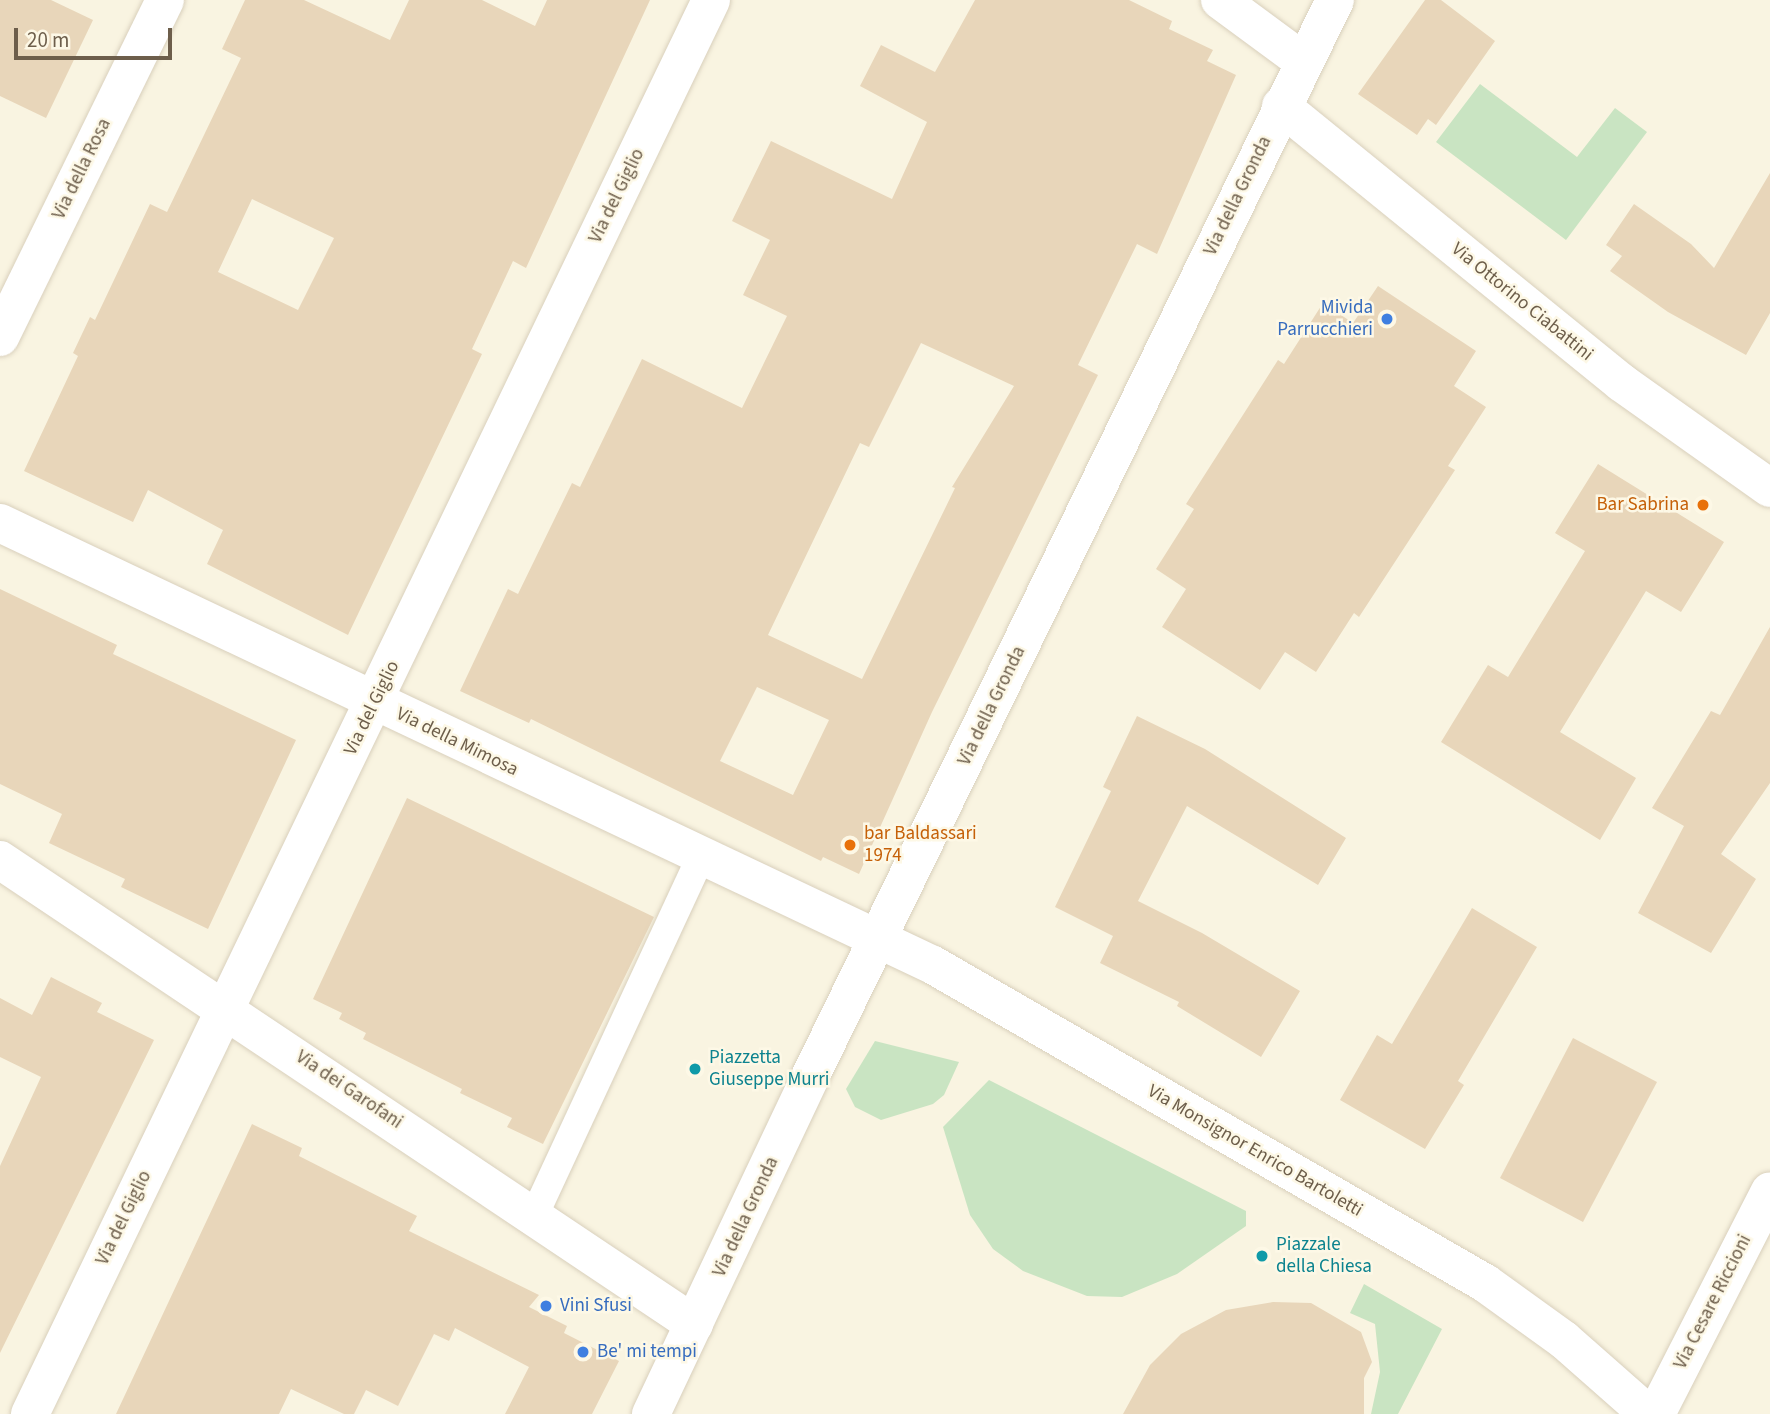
<!DOCTYPE html>
<html>
<head>
<meta charset="utf-8">
<style>
  body { margin:0 }
  #map { position:relative; width:1770px; height:1414px; overflow:hidden; background:#f9f4e1; font-family:"Source Sans 3",sans-serif }
  div>[style] { position:absolute }
  .green>* { inset:0; background:#c9e4c2 }
  .building>* { inset:0; background:#e8d6ba }
  .roads { filter:drop-shadow(0 0 2px #d9d0bc) drop-shadow(0 0 2px #d9d0bc) }
  .service>* { height:28px; margin:-14px; padding:0 14px; transform-origin:14px; border-radius:14px; background:#fff }
  .minor>* { height:38px; margin:-19px; padding:0 19px; transform-origin:19px; border-radius:19px; background:#fff }
  .tertiary>* { height:38px; margin:-19px; padding:0 19px; transform-origin:19px; border-radius:19px; background:#fff }
  .dots>* { width:19px; height:19px; translate:-50% -50%; box-sizing:border-box; border:4px solid #fdf8e6; border-radius:50% }
  span { translate:-50% -50%; white-space:nowrap; text-align:center; line-height:1.15; -webkit-text-stroke:5px #fdf8e6; paint-order:stroke }
  .street-label { font-size:19px; color:#6d5e4b }
  .shop-label { font-size:19px; color:#366cbe }
  .right { translate:-100% -50%; text-align:right }
  .left { translate:0 -50%; text-align:left }
  .food-label { font-size:19px; color:#c56008 }
  .culture-label { font-size:19px; color:#0d838f }
  .scale { position:absolute; left:14px; top:28px; width:158px; height:32px; box-sizing:border-box; border:4px solid #6d5e4b; border-top:0; padding-left:9px; font-size:21px; line-height:24px; white-space:nowrap; color:#6d5e4b; -webkit-text-stroke:5px #fdf8e6; paint-order:stroke }
</style>
</head>
<body>
<div id="map">
  <div class="green">
    <div style="clip-path:polygon(1480px 84px,1577px 157px,1615px 108px,1647px 132px,1566px 240px,1436px 142px)"></div>
    <div style="clip-path:polygon(875px 1041px,959px 1062px,944px 1095px,933px 1104px,881px 1120px,855px 1107px,846px 1089px)"></div>
    <div style="clip-path:polygon(989px 1080px,1246px 1211px,1246px 1226px,1177px 1274px,1122px 1297px,1087px 1296px,1023px 1271px,993px 1249px,970px 1215px,943px 1127px)"></div>
    <div style="clip-path:polygon(1364px 1284px,1442px 1329px,1398px 1414px,1371px 1414px,1380px 1372px,1375px 1324px,1350px 1313px)"></div>
  </div>
  <div class="building">
    <div style="clip-path:polygon(0 0,51px 0,93px 20px,46px 118px,0 96px)"></div>
    <div style="clip-path:polygon(evenodd,245px 0,304px 0,390px 40px,409px 0,482px 0,535px 26px,547px 0,650px 0,526px 268px,513px 261px,472px 349px,482px 354px,348px 635px,207px 564px,223px 530px,148px 490px,133px 522px,24px 471px,78px 356px,73px 353px,90px 317px,95px 320px,150px 204px,167px 212px,241px 58px,222px 49px,245px 0,252px 199px,334px 238px,298px 310px,218px 272px,252px 199px)"></div>
    <div style="clip-path:polygon(evenodd,975px 0,1129px 0,1172px 21px,1169px 29px,1213px 50px,1207px 61px,1236px 75px,1157px 254px,1137px 244px,1078px 365px,1098px 375px,932px 712px,859px 874px,823px 857px,821px 861px,531px 719px,529px 723px,460px 691px,508px 589px,518px 594px,572px 483px,580px 487px,642px 359px,742px 408px,787px 316px,743px 295px,770px 240px,732px 221px,771px 141px,892px 199px,927px 122px,860px 86px,881px 45px,935px 72px,975px 0,921px 343px,1014px 386px,952px 487px,955px 488px,862px 679px,768px 635px,860px 443px,869px 447px,921px 343px,975px 0,757px 687px,829px 720px,793px 795px,720px 761px,757px 687px)"></div>
    <div style="clip-path:polygon(1425px 0,1441px 0,1495px 41px,1436px 125px,1428px 119px,1417px 135px,1358px 94px)"></div>
    <div style="clip-path:polygon(1770px 173px,1770px 313px,1746px 355px,1668px 312px,1610px 271px,1622px 256px,1606px 245px,1634px 204px,1691px 244px,1714px 268px)"></div>
    <div style="clip-path:polygon(1378px 286px,1476px 351px,1454px 386px,1486px 407px,1448px 466px,1455px 470px,1359px 617px,1354px 613px,1316px 672px,1285px 652px,1260px 690px,1162px 627px,1186px 589px,1156px 569px,1194px 509px,1186px 504px,1278px 360px,1284px 364px,1323px 303px,1353px 323px)"></div>
    <div style="clip-path:polygon(1598px 464px,1724px 542px,1681px 612px,1646px 591px,1560px 732px,1636px 778px,1600px 840px,1441px 742px,1488px 665px,1508px 677px,1585px 551px,1555px 533px)"></div>
    <div style="clip-path:polygon(0 589px,117px 645px,113px 654px,296px 740px,208px 929px,121px 887px,125px 879px,49px 843px,62px 814px,0 784px)"></div>
    <div style="clip-path:polygon(1770px 627px,1770px 783px,1721px 854px,1756px 879px,1711px 953px,1638px 913px,1684px 826px,1652px 808px,1711px 711px,1720px 715px)"></div>
    <div style="clip-path:polygon(1137px 716px,1205px 749px,1346px 838px,1318px 885px,1187px 806px,1138px 901px,1202px 933px,1300px 991px,1261px 1057px,1177px 1006px,1179px 1002px,1100px 963px,1113px 936px,1055px 907px,1111px 791px,1103px 787px)"></div>
    <div style="clip-path:polygon(407px 798px,654px 917px,543px 1144px,507px 1127px,512px 1118px,460px 1093px,462px 1089px,363px 1039px,366px 1033px,339px 1019px,342px 1013px,313px 999px)"></div>
    <div style="clip-path:polygon(1472px 908px,1537px 947px,1458px 1081px,1464px 1085px,1425px 1149px,1340px 1100px,1377px 1035px,1392px 1044px)"></div>
    <div style="clip-path:polygon(51px 977px,102px 1003px,97px 1012px,154px 1040px,0 1353px,0 1166px,41px 1077px,0 1057px,0 998px,32px 1015px)"></div>
    <div style="clip-path:polygon(1573px 1038px,1657px 1082px,1583px 1222px,1500px 1178px)"></div>
    <div style="clip-path:polygon(252px 1124px,302px 1148px,299px 1156px,417px 1216px,409px 1231px,539px 1295px,529px 1307px,567px 1326px,564px 1333px,619px 1361px,592px 1414px,505px 1414px,529px 1367px,455px 1328px,449px 1341px,434px 1334px,398px 1406px,366px 1390px,354px 1414px,344px 1414px,291px 1389px,279px 1414px,116px 1414px)"></div>
    <div style="clip-path:polygon(1273px 1302px,1311px 1303px,1361px 1332px,1372px 1362px,1364px 1378px,1364px 1414px,1123px 1414px,1150px 1365px,1181px 1334px,1226px 1310px)"></div>
  </div>
  <div class="roads">
    <div class="service">
      <div style="left:535px;top:1214px;width:392px;rotate:-65.1deg"></div>
    </div>
    <div class="minor">
      <div style="left:1220px;top:0;width:104px;rotate:36.4deg"></div>
      <div style="left:1281px;top:106px;width:439px;rotate:39.1deg"></div>
      <div style="left:1622px;top:383px;width:181px;rotate:35.4deg"></div>
      <div style="left:0;top:337px;width:375px;rotate:-63.9deg"></div>
      <div style="left:0;top:523px;width:1032px;rotate:25.35deg"></div>
      <div style="left:933px;top:965px;width:637px;rotate:29.95deg"></div>
      <div style="left:1485px;top:1283px;width:97px;rotate:35.8deg"></div>
      <div style="left:1564px;top:1340px;width:112px;rotate:41.4deg"></div>
      <div style="left:0;top:860px;width:835px;rotate:33.77deg"></div>
      <div style="left:30px;top:1414px;width:1569px;rotate:-64.28deg"></div>
      <div style="left:1656px;top:1414px;width:250px;rotate:-62.9deg"></div>
    </div>
    <div class="tertiary">
      <div style="left:651px;top:1414px;width:373px;rotate:-64.7deg"></div>
      <div style="left:810px;top:1077px;width:1198px;rotate:-64.01deg"></div>
    </div>
  </div>
  <div class="dots">
    <div style="left:1387px;top:319px;background:#3f7fe0"></div>
    <div style="left:1703px;top:505px;background:#e8710a"></div>
    <div style="left:850px;top:845px;background:#e8710a"></div>
    <div style="left:695px;top:1069px;background:#0f9aa8"></div>
    <div style="left:1262px;top:1256px;background:#0f9aa8"></div>
    <div style="left:546px;top:1306px;background:#3f7fe0"></div>
    <div style="left:583px;top:1352px;background:#3f7fe0"></div>
  </div>
  <div class="street-label">
    <span style="left:82px;top:169px;rotate:-64deg">Via della Rosa</span>
    <span style="left:617px;top:196px;rotate:-64deg">Via del Giglio</span>
    <span style="left:1238px;top:196px;rotate:-64deg">Via della Gronda</span>
    <span style="left:1522px;top:302px;rotate:39deg">Via Ottorino Ciabattini</span>
    <span style="left:992px;top:706px;rotate:-64deg">Via della Gronda</span>
    <span style="left:372px;top:708px;rotate:-64deg">Via del Giglio</span>
    <span style="left:457px;top:742px;rotate:26deg">Via della Mimosa</span>
    <span style="left:349px;top:1090px;rotate:34deg">Via dei Garofani</span>
    <span style="left:1255px;top:1151px;rotate:30deg">Via Monsignor Enrico Bartoletti</span>
    <span style="left:746px;top:1217px;rotate:-65deg">Via della Gronda</span>
    <span style="left:124px;top:1218px;rotate:-64deg">Via del Giglio</span>
    <span style="left:1713px;top:1302px;rotate:-63deg">Via Cesare Riccioni</span>
  </div>
  <div class="shop-label">
    <span class="right" style="left:1373px;top:319px">Mivida<br>Parrucchieri</span>
    <span class="left" style="left:560px;top:1306px">Vini Sfusi</span>
    <span class="left" style="left:597px;top:1352px">Be' mi tempi</span>
  </div>
  <div class="food-label">
    <span class="right" style="left:1689px;top:505px">Bar Sabrina</span>
    <span class="left" style="left:864px;top:845px">bar Baldassari<br>1974</span>
  </div>
  <div class="culture-label">
    <span class="left" style="left:709px;top:1069px">Piazzetta<br>Giuseppe Murri</span>
    <span class="left" style="left:1276px;top:1256px">Piazzale<br>della Chiesa</span>
  </div>
  <div class="scale">20 m</div>
</div>
</body>
</html>
